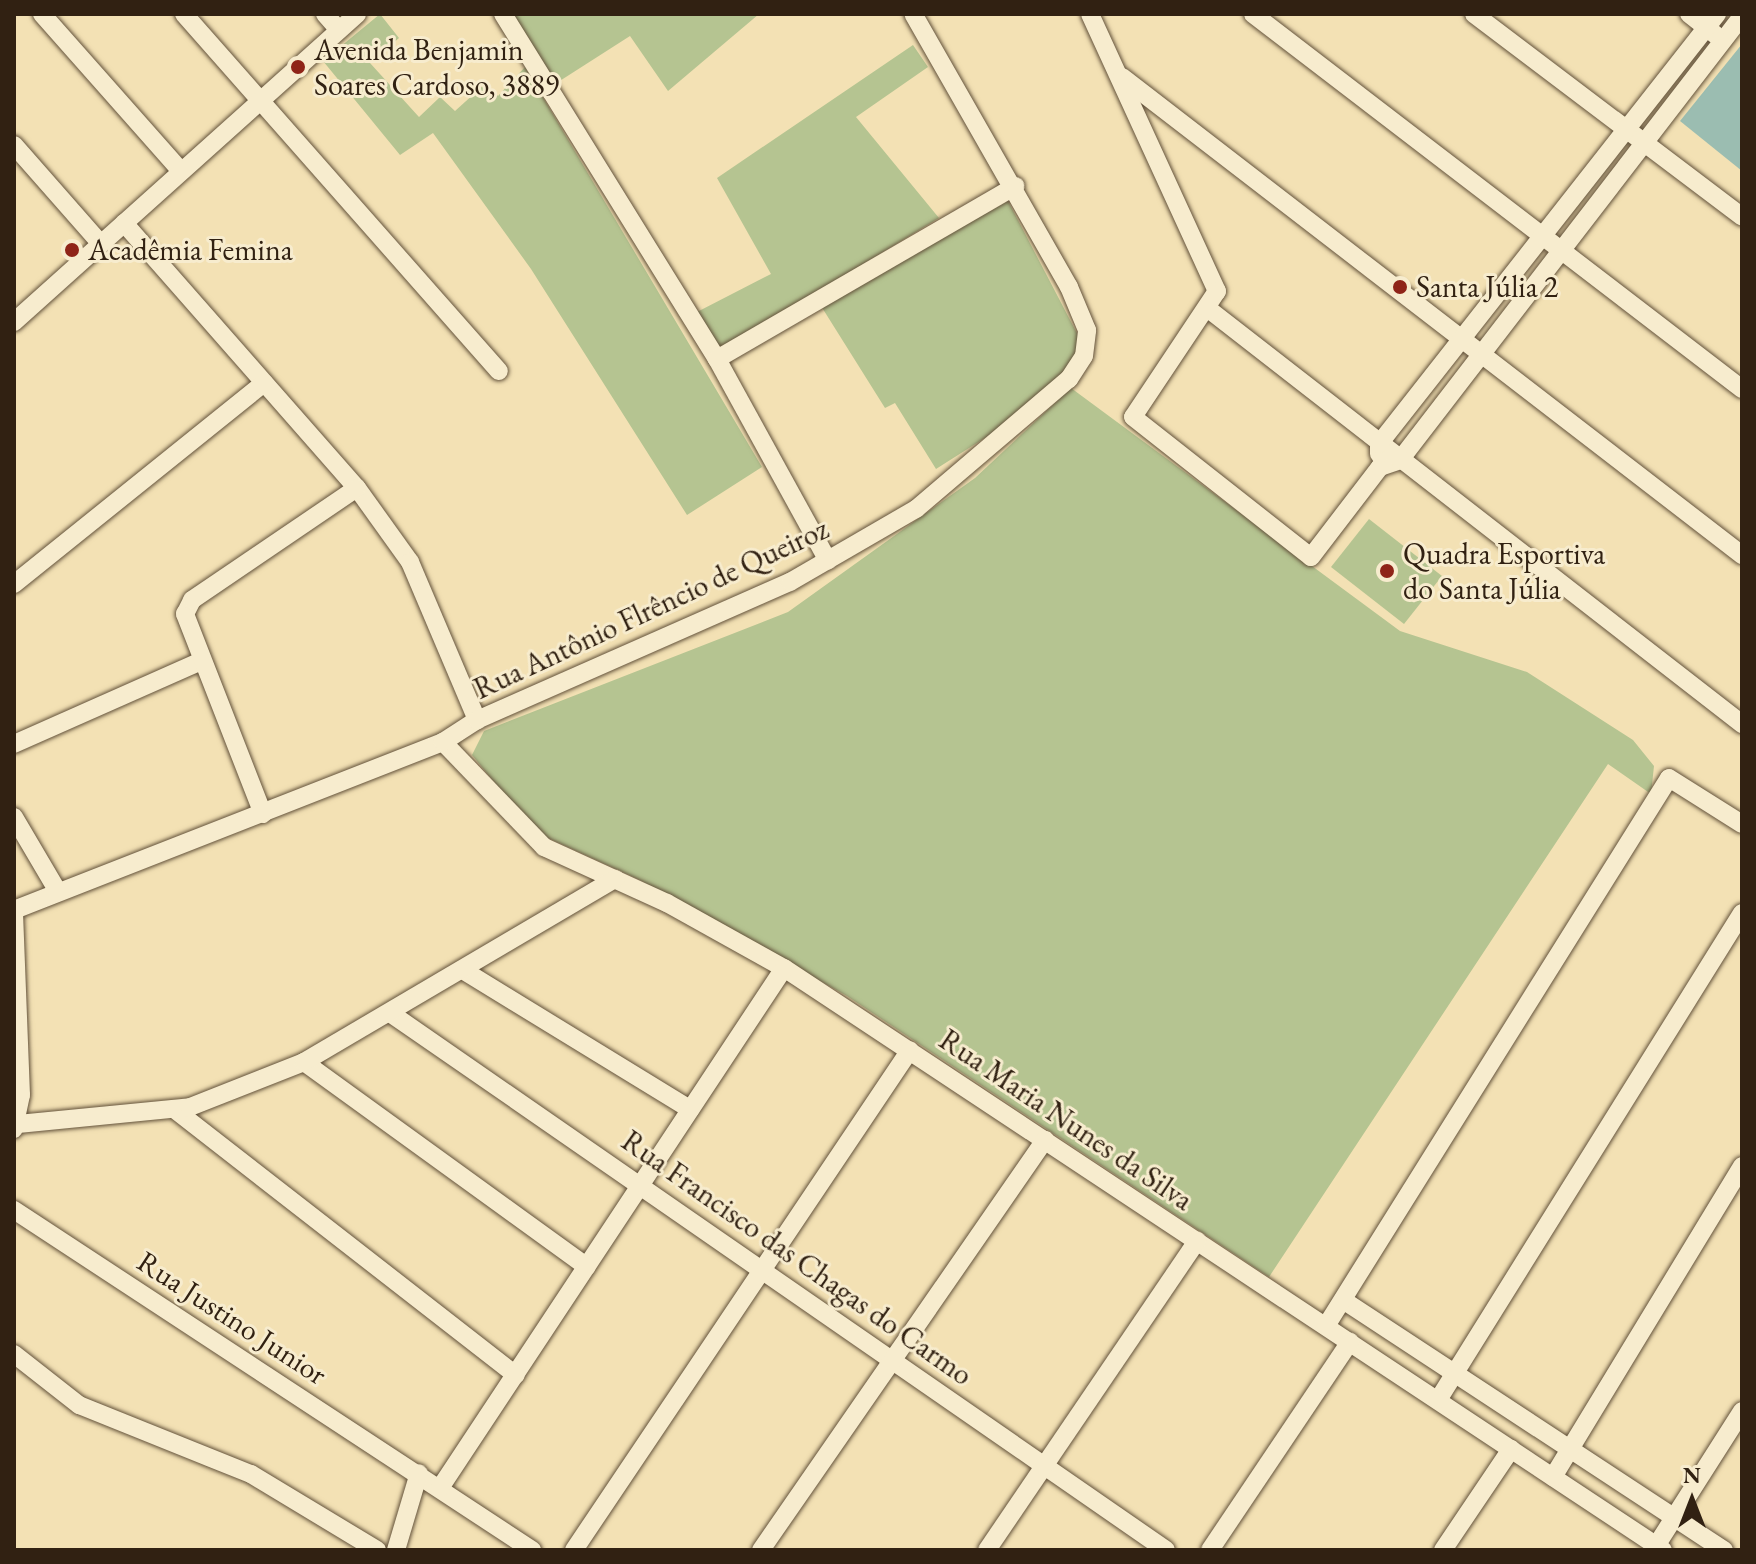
<!DOCTYPE html>
<html>
<head>
<meta charset="utf-8">
<style>
  body { margin:0 }
  #map { position:relative; width:1756px; height:1564px; overflow:hidden; background:#f3e1b4; font-family:"EB Garamond",serif }
  div>[style] { position:absolute }
  .green>* { inset:0; background:#b5c491 }
  .water>* { inset:0; background:#9bbdb1 }
  .roads { filter:drop-shadow(0 0 2px #62513a) drop-shadow(0 0 2px #62513a) }
  .minor>* { height:18px; margin:-9px; padding:0 9px; transform-origin:9px; border-radius:9px; background:#f7ecce }
  .dots>* { width:22px; height:22px; translate:-50% -50%; box-sizing:border-box; border:4px solid #f7ecce; border-radius:50% }
  span { translate:-50% -50%; white-space:nowrap; text-align:center; line-height:1.15; -webkit-text-stroke:6px #f7ecce; paint-order:stroke }
  .poi-label { font-size:30px; color:#312112 }
  .left { translate:0 -50%; text-align:left }
  .street-label { font-size:30px; color:#312112 }
  .frame { position:absolute; inset:0; border:16px solid #312112; pointer-events:none }
  .north { position:absolute; left:1652px; top:1460px; width:80px; height:80px; -webkit-text-stroke:6px #f7ecce; paint-order:stroke; rotate:0deg; font-size:22px; font-weight:700; line-height:32px; text-align:center; color:#312112 }
  .north::after { content:''; display:block; margin:auto; width:28px; height:36px; background:#312112; clip-path:polygon(50% 0,100% 100%,50% 72%,0 100%) }
</style>
</head>
<body>
<div id="map">
  <div class="green">
    <div style="clip-path:polygon(380px 14px,399px 38px,370px 63px,419px 117px,440px 97px,455px 111px,486px 83px,498px 96px,525px 67px,762px 467px,687px 515px,531px 269px,433px 133px,400px 155px,323px 61px)"></div>
    <div style="clip-path:polygon(511px 14px,759px 14px,668px 91px,630px 36px,555px 84px)"></div>
    <div style="clip-path:polygon(913px 45px,928px 67px,856px 117px,939px 218px,720px 351px,697px 312px,771px 274px,717px 178px)"></div>
    <div style="clip-path:polygon(1008px 201px,1081px 341px,1070px 366px,1010px 422px,936px 469px,895px 403px,885px 408px,821px 306px)"></div>
    <div style="clip-path:polygon(1071px 388px,1400px 631px,1527px 672px,1633px 740px,1654px 766px,1651px 794px,1608px 764px,1269px 1277px,847px 996px,640px 880px,535px 832px,472px 755px,484px 731px,788px 612px,975px 478px)"></div>
    <div style="clip-path:polygon(1369px 519px,1442px 576px,1404px 624px,1331px 567px)"></div>
  </div>
  <div class="water">
    <div style="clip-path:polygon(1742px 44px,1742px 171px,1680px 121px)"></div>
  </div>
  <div class="roads">
    <div class="minor">
      <div style="left:42px;top:14px;width:210px;rotate:48.5deg"></div>
      <div style="left:184px;top:14px;width:476px;rotate:48.6deg"></div>
      <div style="left:325px;top:14px;width:21px;rotate:49deg"></div>
      <div style="left:503px;top:14px;width:406px;rotate:58.2deg"></div>
      <div style="left:717px;top:359px;width:230px;rotate:61.2deg"></div>
      <div style="left:1090px;top:14px;width:305px;rotate:65.4deg"></div>
      <div style="left:1217px;top:291px;width:151px;rotate:123.7deg"></div>
      <div style="left:1133px;top:417px;width:226px;rotate:38.2deg"></div>
      <div style="left:1311px;top:557px;width:113px;rotate:-52.5deg"></div>
      <div style="left:1380px;top:467px;width:21px;rotate:-19deg"></div>
      <div style="left:1400px;top:460px;width:560px;rotate:-52.39deg"></div>
      <div style="left:1253px;top:14px;width:616px;rotate:37.48deg"></div>
      <div style="left:1474px;top:14px;width:336px;rotate:37.1deg"></div>
      <div style="left:1689px;top:14px;width:33px;rotate:38deg"></div>
      <div style="left:1122px;top:77px;width:783px;rotate:37.63deg"></div>
      <div style="left:14px;top:145px;width:130px;rotate:48.7deg"></div>
      <div style="left:124px;top:223px;width:353px;rotate:48.7deg"></div>
      <div style="left:357px;top:488px;width:91px;rotate:54.4deg"></div>
      <div style="left:410px;top:562px;width:172px;rotate:67deg"></div>
      <div style="left:1207px;top:308px;width:678px;rotate:37.87deg"></div>
      <div style="left:14px;top:322px;width:461px;rotate:-41.9deg"></div>
      <div style="left:717px;top:359px;width:345px;rotate:-30.1deg"></div>
      <div style="left:1379px;top:454px;width:10px;rotate:-90deg"></div>
      <div style="left:1379px;top:444px;width:547px;rotate:-51.83deg"></div>
      <div style="left:14px;top:584px;width:321px;rotate:-38.8deg"></div>
      <div style="left:443px;top:742px;width:146px;rotate:46.1deg"></div>
      <div style="left:544px;top:847px;width:135px;rotate:24.5deg"></div>
      <div style="left:667px;top:903px;width:134px;rotate:29.1deg"></div>
      <div style="left:784px;top:968px;width:1054px;rotate:33.51deg"></div>
      <div style="left:14px;top:744px;width:202px;rotate:-23.9deg"></div>
      <div style="left:263px;top:814px;width:215px;rotate:-111.3deg"></div>
      <div style="left:185px;top:614px;width:16px;rotate:-63deg"></div>
      <div style="left:192px;top:600px;width:199px;rotate:-34.2deg"></div>
      <div style="left:14px;top:817px;width:85px;rotate:59.5deg"></div>
      <div style="left:14px;top:910px;width:461px;rotate:-21.4deg"></div>
      <div style="left:443px;top:742px;width:40px;rotate:-32.9deg"></div>
      <div style="left:477px;top:720px;width:342px;rotate:-23.8deg"></div>
      <div style="left:790px;top:582px;width:146px;rotate:-30.1deg"></div>
      <div style="left:916px;top:509px;width:201px;rotate:-40.4deg"></div>
      <div style="left:1069px;top:379px;width:27px;rotate:-57deg"></div>
      <div style="left:1084px;top:356px;width:26px;rotate:-83deg"></div>
      <div style="left:1087px;top:330px;width:47px;rotate:-112.7deg"></div>
      <div style="left:1069px;top:287px;width:314px;rotate:-119.7deg"></div>
      <div style="left:14px;top:913px;width:182px;rotate:87.8deg"></div>
      <div style="left:21px;top:1095px;width:35px;rotate:102deg"></div>
      <div style="left:466px;top:972px;width:263px;rotate:31.5deg"></div>
      <div style="left:393px;top:1015px;width:940px;rotate:34.69deg"></div>
      <div style="left:304px;top:1062px;width:349px;rotate:35.9deg"></div>
      <div style="left:174px;top:1109px;width:433px;rotate:37.9deg"></div>
      <div style="left:18px;top:1124px;width:173px;rotate:-5.6deg"></div>
      <div style="left:190px;top:1107px;width:123px;rotate:-21.5deg"></div>
      <div style="left:304px;top:1062px;width:361px;rotate:-30.5deg"></div>
      <div style="left:14px;top:1210px;width:620px;rotate:33.28deg"></div>
      <div style="left:1343px;top:1300px;width:456px;rotate:33.3deg"></div>
      <div style="left:1326px;top:1326px;width:646px;rotate:-57.96deg"></div>
      <div style="left:1669px;top:778px;width:86px;rotate:32.2deg"></div>
      <div style="left:14px;top:1354px;width:83px;rotate:38.1deg"></div>
      <div style="left:79px;top:1405px;width:185px;rotate:21.9deg"></div>
      <div style="left:251px;top:1474px;width:147px;rotate:31.1deg"></div>
      <div style="left:1438px;top:1400px;width:574px;rotate:-58.03deg"></div>
      <div style="left:1553px;top:1477px;width:364px;rotate:-58.7deg"></div>
      <div style="left:440px;top:1488px;width:623px;rotate:-56.51deg"></div>
      <div style="left:1656px;top:1546px;width:160px;rotate:-57.5deg"></div>
      <div style="left:396px;top:1550px;width:80px;rotate:-73.4deg"></div>
      <div style="left:574px;top:1550px;width:602px;rotate:-56.1deg"></div>
      <div style="left:761px;top:1550px;width:499px;rotate:-55.3deg"></div>
      <div style="left:987px;top:1550px;width:374px;rotate:-55.8deg"></div>
      <div style="left:1210px;top:1550px;width:251px;rotate:-56.1deg"></div>
      <div style="left:1443px;top:1550px;width:122px;rotate:-56deg"></div>
    </div>
  </div>
  <div class="dots">
    <div style="left:298px;top:67px;background:#8f2418"></div>
    <div style="left:72px;top:250px;background:#8f2418"></div>
    <div style="left:1400px;top:287px;background:#8f2418"></div>
    <div style="left:1387px;top:571px;background:#8f2418"></div>
  </div>
  <div class="poi-label">
    <span class="left" style="left:314px;top:67px">Avenida Benjamin<br>Soares Cardoso, 3889</span>
    <span class="left" style="left:88px;top:250px">Acadêmia Femina</span>
    <span class="left" style="left:1416px;top:287px">Santa Júlia 2</span>
    <span class="left" style="left:1403px;top:571px">Quadra Esportiva<br>do Santa Júlia</span>
  </div>
  <div class="street-label">
    <span style="left:651px;top:609px;rotate:-25deg">Rua Antônio Flrêncio de Queiroz</span>
    <span style="left:1066px;top:1120px;rotate:34deg">Rua Maria Nunes da Silva</span>
    <span style="left:797px;top:1258px;rotate:35deg">Rua Francisco das Chagas do Carmo</span>
    <span style="left:232px;top:1318px;rotate:33deg">Rua Justino Junior</span>
  </div>
  <div class="frame"></div>
  <div class="north">N</div>
</div>
</body>
</html>
